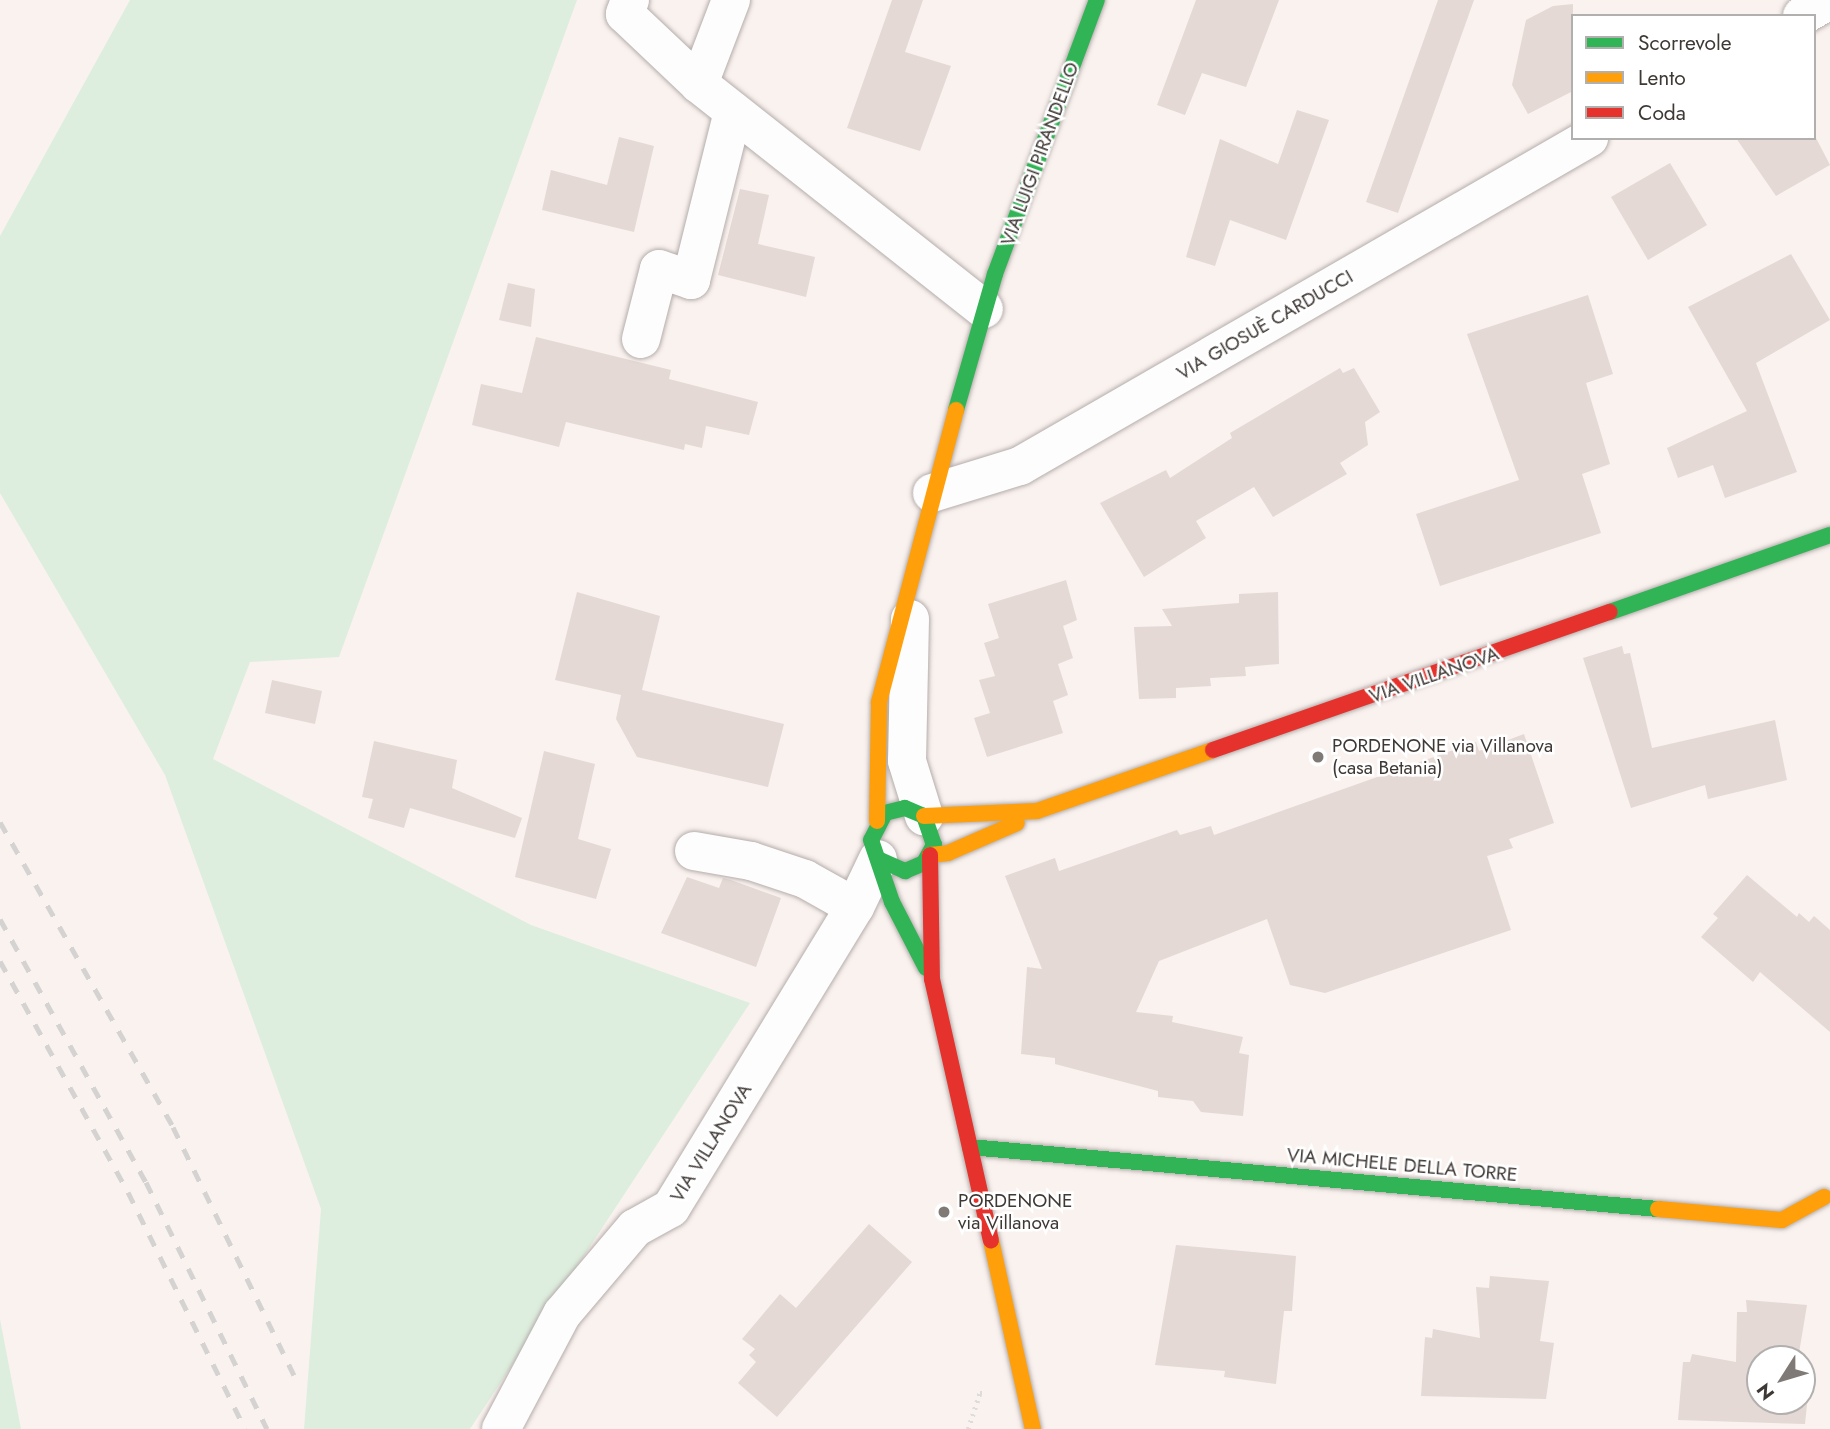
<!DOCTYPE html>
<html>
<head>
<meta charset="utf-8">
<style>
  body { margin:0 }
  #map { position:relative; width:1830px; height:1429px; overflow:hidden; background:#faf2ef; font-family:Jost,sans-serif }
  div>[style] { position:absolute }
  .green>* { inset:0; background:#ddeede }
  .building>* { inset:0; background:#e4d9d4 }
  .path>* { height:4.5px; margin-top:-2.25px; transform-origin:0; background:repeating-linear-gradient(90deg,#dedcdb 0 2px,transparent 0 7px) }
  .roads { filter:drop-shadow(0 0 2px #b4adab) drop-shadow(0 0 2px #b4adab) }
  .street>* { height:38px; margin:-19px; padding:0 19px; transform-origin:19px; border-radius:19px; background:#fefdfd }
  .fast>* { height:16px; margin:-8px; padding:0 8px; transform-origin:8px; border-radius:8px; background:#30b455 }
  .slow>* { height:16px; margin:-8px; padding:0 8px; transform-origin:8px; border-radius:8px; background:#ff9f0a }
  .jam>* { height:16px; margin:-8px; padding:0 8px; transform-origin:8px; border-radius:8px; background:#e5322d }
  .rail>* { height:5px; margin-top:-2.5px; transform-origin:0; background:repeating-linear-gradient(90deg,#d5d3d2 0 12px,transparent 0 24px) }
  .dots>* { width:19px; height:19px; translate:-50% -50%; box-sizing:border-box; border:4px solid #fff; border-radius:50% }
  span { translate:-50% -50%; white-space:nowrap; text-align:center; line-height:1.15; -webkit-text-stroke:5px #fff; paint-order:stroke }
  .street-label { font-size:19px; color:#3f3936 }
  .poi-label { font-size:19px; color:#3f3936 }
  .left { translate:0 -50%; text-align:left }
  .legend { position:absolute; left:1571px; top:14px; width:245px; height:126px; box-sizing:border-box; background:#fff; border:2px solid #b2b0af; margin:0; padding:9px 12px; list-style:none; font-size:21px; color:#3f3936 }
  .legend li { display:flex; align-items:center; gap:14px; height:35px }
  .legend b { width:35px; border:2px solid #b2b0af }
  .north { position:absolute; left:1746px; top:1345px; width:70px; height:70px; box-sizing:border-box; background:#fff; border:2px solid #b2b0af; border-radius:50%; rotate:233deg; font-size:19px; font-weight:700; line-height:28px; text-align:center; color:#3f3936 }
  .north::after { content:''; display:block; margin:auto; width:24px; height:32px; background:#807a77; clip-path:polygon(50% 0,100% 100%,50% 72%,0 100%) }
</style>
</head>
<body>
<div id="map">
  <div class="green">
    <div style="clip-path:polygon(130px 0,577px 0,339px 657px,250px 662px,213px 759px,531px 925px,750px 1003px,470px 1429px,304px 1429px,321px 1209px,165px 775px,0 493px,0 236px)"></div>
    <div style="clip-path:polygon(0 1319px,21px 1429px,0 1429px)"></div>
  </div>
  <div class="building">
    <div style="clip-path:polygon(892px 0,923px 0,905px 52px,951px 66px,920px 151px,847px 128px)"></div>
    <div style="clip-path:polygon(1196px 0,1279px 0,1246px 87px,1202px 73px,1185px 115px,1157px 105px)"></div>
    <div style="clip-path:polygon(1438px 0,1474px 0,1398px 213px,1366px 202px)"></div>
    <div style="clip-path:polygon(1573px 4px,1573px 91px,1528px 114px,1512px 85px,1526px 20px,1553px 6px)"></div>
    <div style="clip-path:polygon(1297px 110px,1329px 120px,1286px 240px,1230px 220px,1215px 266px,1186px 257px,1220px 139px,1278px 164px)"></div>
    <div style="clip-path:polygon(619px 137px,654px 146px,634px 232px,542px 210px,551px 170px,607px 185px)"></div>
    <div style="clip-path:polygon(1736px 138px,1816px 138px,1830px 165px,1776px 196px)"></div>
    <div style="clip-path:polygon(1670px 163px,1707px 225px,1648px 260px,1611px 197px)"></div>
    <div style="clip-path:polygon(740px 189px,769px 195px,758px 244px,815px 257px,806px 297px,718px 275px)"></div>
    <div style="clip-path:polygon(1791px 254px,1830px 320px,1756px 363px,1797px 472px,1725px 498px,1713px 465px,1678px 478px,1667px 448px,1747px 411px,1688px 307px)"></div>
    <div style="clip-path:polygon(508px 283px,535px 289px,531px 327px,499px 320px)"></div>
    <div style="clip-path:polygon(1588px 295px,1613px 374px,1586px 383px,1610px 464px,1582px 474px,1601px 533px,1440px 586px,1416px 514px,1519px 480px,1467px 334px)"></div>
    <div style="clip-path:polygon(536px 337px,671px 370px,669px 379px,758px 402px,749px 435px,706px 426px,702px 448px,685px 444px,684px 450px,566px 422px,559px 447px,472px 425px,481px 384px,522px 393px)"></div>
    <div style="clip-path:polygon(1340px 368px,1343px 373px,1354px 368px,1380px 412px,1365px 422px,1368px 445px,1340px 463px,1347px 474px,1273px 517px,1254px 487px,1196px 521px,1206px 538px,1144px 577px,1100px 503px,1166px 470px,1170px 478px,1232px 438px,1230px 433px)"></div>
    <div style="clip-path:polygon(1066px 580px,1077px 620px,1063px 626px,1073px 658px,1058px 664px,1068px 695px,1053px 701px,1063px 733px,987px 757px,974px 718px,990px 713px,979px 680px,995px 676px,984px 643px,999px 638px,988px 604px)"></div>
    <div style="clip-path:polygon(577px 592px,660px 616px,642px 690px,784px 724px,768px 787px,637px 757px,616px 719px,621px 695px,555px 680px)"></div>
    <div style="clip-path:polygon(1278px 592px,1279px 664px,1245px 667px,1246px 676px,1210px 678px,1211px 686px,1176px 688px,1176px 698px,1139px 699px,1134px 627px,1172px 626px,1162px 609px,1239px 603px,1239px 594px)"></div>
    <div style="clip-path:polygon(1622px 646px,1624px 654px,1630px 653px,1652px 748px,1775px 720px,1787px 780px,1708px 799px,1705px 785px,1631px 808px,1583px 658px)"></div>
    <div style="clip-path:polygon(272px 680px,322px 691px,315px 724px,265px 713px)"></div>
    <div style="clip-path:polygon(1524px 734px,1554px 823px,1509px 839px,1513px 848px,1487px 856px,1511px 930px,1325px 993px,1290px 985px,1267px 919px,1159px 961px,1136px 1012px,1173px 1016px,1172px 1022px,1243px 1037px,1239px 1053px,1249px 1055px,1243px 1116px,1201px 1112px,1193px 1101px,1158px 1097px,1158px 1091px,1055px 1064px,1055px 1058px,1021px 1054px,1027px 967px,1042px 969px,1005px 876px,1055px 858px,1059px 871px,1177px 830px,1180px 835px,1211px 826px,1214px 835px,1476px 742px,1479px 751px)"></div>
    <div style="clip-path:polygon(374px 741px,457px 760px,452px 788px,522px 818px,515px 838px,410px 808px,404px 828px,368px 818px,373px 799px,362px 797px)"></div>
    <div style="clip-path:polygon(544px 751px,595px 764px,578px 839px,611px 849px,596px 899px,515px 877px)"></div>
    <div style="clip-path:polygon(1747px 875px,1797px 917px,1799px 913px,1809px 922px,1814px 916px,1830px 930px,1830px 1032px,1760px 972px,1753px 982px,1701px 937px,1718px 918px,1713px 914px)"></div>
    <div style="clip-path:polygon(687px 877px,719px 888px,723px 878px,731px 880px,781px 898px,756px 967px,661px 933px)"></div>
    <div style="clip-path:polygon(869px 1224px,912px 1262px,777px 1417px,738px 1383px,756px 1362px,749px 1355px,755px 1349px,742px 1339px,780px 1294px,796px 1308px)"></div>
    <div style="clip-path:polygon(1176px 1245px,1296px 1256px,1292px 1311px,1284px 1311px,1276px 1384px,1224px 1377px,1225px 1371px,1155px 1365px)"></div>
    <div style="clip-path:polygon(1490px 1276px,1549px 1281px,1540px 1341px,1554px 1343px,1546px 1399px,1421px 1396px,1425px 1337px,1432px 1338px,1433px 1329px,1480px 1338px,1476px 1287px,1489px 1288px)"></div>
    <div style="clip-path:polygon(1746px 1300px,1807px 1305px,1798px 1359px,1760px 1359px,1760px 1401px,1802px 1401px,1802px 1366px,1811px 1366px,1805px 1424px,1678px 1420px,1683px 1362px,1690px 1362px,1692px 1354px,1736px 1362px,1737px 1312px,1747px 1312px)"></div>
  </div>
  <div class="path">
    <div style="left:968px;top:1429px;width:38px;rotate:-72deg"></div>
    <div style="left:980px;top:1393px;width:6px"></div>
  </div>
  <div class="roads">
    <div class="street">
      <div style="left:630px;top:0;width:15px;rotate:110deg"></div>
      <div style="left:625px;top:14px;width:102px;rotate:43.4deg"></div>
      <div style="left:731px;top:0;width:90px;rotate:110.9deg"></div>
      <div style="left:699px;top:84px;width:363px;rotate:38.3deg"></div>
      <div style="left:1802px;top:16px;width:32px;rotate:-30deg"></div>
      <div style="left:641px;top:339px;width:72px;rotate:-75.6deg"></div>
      <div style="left:659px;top:269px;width:34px;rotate:19deg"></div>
      <div style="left:691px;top:280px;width:174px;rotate:-76deg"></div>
      <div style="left:932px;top:493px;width:92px;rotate:-17.1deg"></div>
      <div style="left:1020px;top:466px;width:657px;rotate:-29.96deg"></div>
      <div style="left:910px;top:619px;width:142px;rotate:91.2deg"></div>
      <div style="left:907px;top:761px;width:58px;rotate:72.8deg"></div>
      <div style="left:694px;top:851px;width:58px;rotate:10deg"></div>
      <div style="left:751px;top:861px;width:57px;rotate:18.4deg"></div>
      <div style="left:805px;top:879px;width:57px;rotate:29.2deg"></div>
      <div style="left:501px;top:1429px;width:130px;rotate:-62.1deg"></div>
      <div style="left:562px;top:1314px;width:113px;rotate:-49.7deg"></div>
      <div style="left:635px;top:1228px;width:41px;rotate:-29.1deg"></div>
      <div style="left:671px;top:1208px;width:353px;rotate:-58.6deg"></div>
      <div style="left:855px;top:907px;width:53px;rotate:-64.4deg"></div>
    </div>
    <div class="fast">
      <div style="left:956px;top:410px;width:141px;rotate:-74deg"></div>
      <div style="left:995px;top:274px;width:292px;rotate:-69.6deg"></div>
      <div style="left:1610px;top:612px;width:233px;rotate:-19.3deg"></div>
      <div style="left:878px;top:859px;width:30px;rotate:24deg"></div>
      <div style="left:905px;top:871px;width:21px;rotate:-23deg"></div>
      <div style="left:924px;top:863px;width:21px;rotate:-61deg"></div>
      <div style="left:934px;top:845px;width:31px;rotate:-109deg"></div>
      <div style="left:924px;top:816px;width:21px;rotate:-157deg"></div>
      <div style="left:905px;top:808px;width:21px;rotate:166deg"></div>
      <div style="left:885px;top:813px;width:30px;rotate:117deg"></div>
      <div style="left:871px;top:840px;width:65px;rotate:71.3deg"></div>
      <div style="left:892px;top:902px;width:74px;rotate:62.7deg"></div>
      <div style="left:970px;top:1147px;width:691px;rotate:5.15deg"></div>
    </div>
    <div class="slow">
      <div style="left:924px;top:816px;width:113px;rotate:-2.5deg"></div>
      <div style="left:1037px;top:811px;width:186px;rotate:-19.1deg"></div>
      <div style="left:877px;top:821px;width:119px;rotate:-89deg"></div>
      <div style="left:879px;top:702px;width:302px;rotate:-75.2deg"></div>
      <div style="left:930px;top:855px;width:18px;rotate:-6deg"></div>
      <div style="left:948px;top:853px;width:75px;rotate:-23.5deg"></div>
      <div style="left:1658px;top:1209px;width:124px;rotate:5.1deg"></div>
      <div style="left:1782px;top:1220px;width:48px;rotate:-28.7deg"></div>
      <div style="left:991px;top:1240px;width:194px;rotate:77.5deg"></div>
    </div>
    <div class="jam">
      <div style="left:1213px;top:750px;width:420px;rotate:-19.2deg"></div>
      <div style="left:930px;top:855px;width:124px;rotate:89.1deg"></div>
      <div style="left:932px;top:979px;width:268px;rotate:77.3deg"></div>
    </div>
  </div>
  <div class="rail">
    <div style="left:0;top:822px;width:351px;rotate:60.4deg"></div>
    <div style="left:173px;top:1127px;width:276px;rotate:64deg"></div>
    <div style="left:0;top:919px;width:301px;rotate:61deg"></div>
    <div style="left:146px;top:1182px;width:275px;rotate:63.9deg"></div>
    <div style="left:0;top:961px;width:264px;rotate:61deg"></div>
    <div style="left:128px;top:1192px;width:264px;rotate:63.7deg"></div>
  </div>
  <div class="dots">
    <div style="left:1318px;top:757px;background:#807a77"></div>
    <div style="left:944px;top:1212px;background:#807a77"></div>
  </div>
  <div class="street-label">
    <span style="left:1040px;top:154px;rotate:-70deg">VIA LUIGI PIRANDELLO</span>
    <span style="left:1265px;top:325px;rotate:-30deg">VIA GIOSUÈ CARDUCCI</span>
    <span style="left:1434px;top:675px;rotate:-19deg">VIA VILLANOVA</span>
    <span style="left:711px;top:1143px;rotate:-58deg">VIA VILLANOVA</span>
    <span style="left:1402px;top:1165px;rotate:5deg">VIA MICHELE DELLA TORRE</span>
  </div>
  <div class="poi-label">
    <span class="left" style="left:1332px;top:757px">PORDENONE via Villanova<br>(casa Betania)</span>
    <span class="left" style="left:958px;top:1212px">PORDENONE<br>via Villanova</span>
  </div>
  <ul class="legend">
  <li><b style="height:9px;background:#30b455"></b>Scorrevole</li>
  <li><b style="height:9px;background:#ff9f0a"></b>Lento</li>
  <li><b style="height:9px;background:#e5322d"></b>Coda</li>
  </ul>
  <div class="north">N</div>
</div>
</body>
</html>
